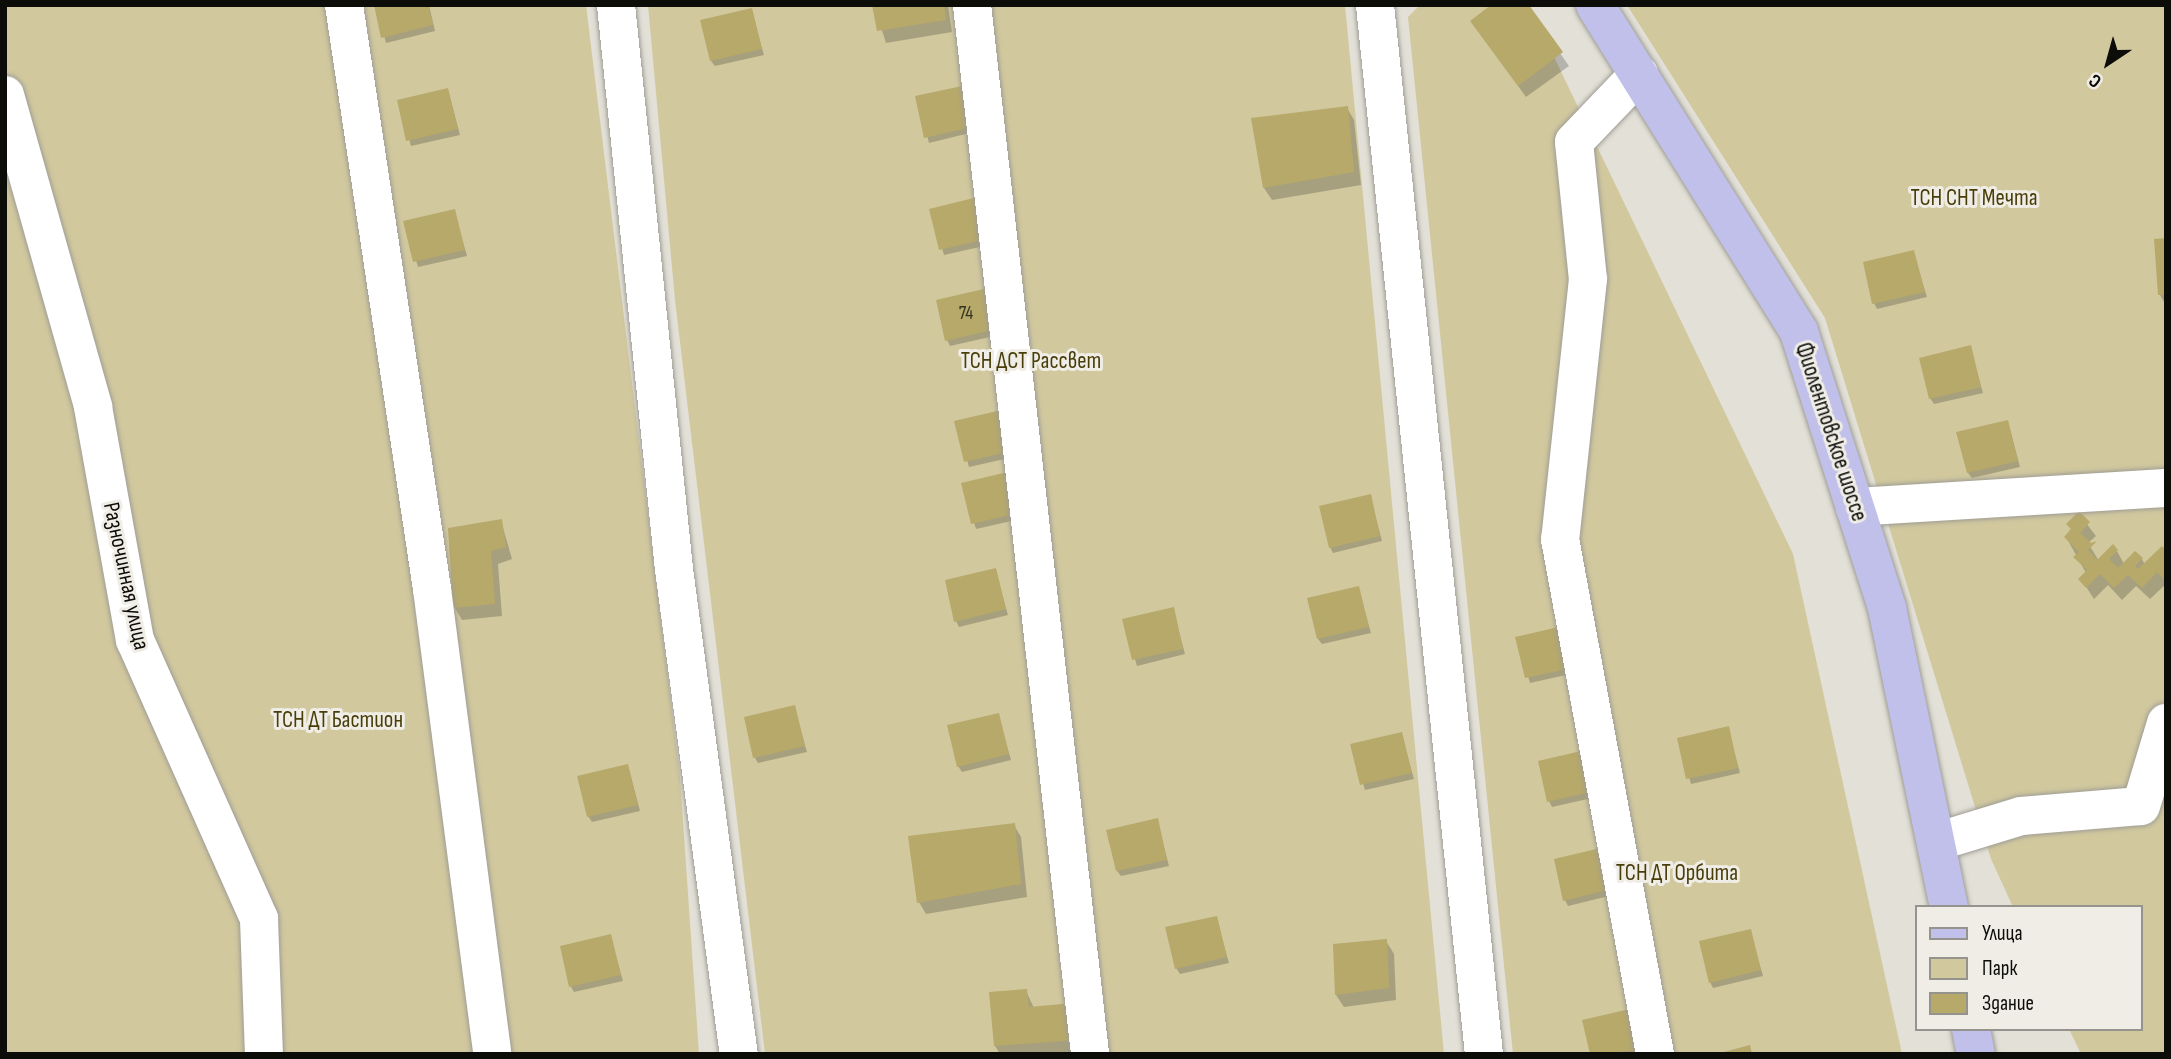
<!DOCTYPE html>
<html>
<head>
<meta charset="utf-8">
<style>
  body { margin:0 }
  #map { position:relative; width:2171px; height:1059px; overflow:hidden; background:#e2e0d7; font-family:"Sofia Sans Condensed",sans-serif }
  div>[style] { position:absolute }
  .green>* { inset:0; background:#d1c89e }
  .shadow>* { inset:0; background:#0003 }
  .building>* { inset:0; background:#b7a96a }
  .roads { filter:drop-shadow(0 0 2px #9f9d95) drop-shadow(0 0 2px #9f9d95) }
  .minor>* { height:38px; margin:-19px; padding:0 19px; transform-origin:19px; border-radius:19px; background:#fff }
  .major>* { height:38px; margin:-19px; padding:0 19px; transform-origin:19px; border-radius:19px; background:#c0c0ea }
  span { translate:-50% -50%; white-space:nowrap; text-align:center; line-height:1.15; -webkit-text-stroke:6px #efede5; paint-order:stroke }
  .number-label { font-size:19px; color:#373321 }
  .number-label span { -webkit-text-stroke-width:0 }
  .park-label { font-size:23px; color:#493e0a }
  .street-label { font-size:23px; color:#0c0c09 }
  .frame { position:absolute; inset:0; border:7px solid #0c0c09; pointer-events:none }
  .legend { position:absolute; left:1915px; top:905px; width:228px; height:126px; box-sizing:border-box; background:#efede5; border:2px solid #94938d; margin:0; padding:9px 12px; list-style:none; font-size:21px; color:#0c0c09 }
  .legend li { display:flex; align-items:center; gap:14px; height:35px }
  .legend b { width:35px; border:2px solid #94938d }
  .north { position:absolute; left:2073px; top:28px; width:70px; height:70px; -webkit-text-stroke:5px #efede5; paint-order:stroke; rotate:216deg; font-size:19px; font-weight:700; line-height:28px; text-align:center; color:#0c0c09 }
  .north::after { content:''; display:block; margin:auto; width:24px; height:32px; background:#0c0c09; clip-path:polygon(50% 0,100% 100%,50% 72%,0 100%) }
</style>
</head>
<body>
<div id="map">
  <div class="green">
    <div style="clip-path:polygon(5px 5px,586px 5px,680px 777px,699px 1054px,5px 1054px)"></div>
    <div style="clip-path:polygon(648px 5px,1345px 5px,1444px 1054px,765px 1054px,675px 300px)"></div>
    <div style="clip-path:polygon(1420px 5px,1529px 5px,1793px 554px,1902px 1054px,1513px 1054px,1408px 17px)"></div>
    <div style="clip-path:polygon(1627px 5px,2166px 5px,2166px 1054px,2081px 1054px,2069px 1029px,2141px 1029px,2141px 907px,2013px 907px,1991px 859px,1825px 318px)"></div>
  </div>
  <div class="shadow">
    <div style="clip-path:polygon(376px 5px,429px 5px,435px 31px,386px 43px)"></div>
    <div style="clip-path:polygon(874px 5px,948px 5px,952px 32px,886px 43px)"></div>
    <div style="clip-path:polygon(1526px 5px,1569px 66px,1526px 97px,1472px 22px)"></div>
    <div style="clip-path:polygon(751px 10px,764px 55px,715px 66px,711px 61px)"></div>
    <div style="clip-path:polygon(448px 90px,460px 135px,411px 146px,399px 101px)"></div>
    <div style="clip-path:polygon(917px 98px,978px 131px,929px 143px)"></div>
    <div style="clip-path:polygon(1347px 108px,1354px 120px,1361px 185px,1272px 200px,1264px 188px)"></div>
    <div style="clip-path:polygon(931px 210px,993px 244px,944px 255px)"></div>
    <div style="clip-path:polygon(454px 211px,467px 256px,418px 267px,405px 222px)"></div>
    <div style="clip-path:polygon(2166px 240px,2166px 305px,2160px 295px)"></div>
    <div style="clip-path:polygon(1913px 252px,1927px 297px,1877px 309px,1874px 303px)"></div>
    <div style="clip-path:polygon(987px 290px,999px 335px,950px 346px,947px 340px)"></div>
    <div style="clip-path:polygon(1970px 347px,1983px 393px,1934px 404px,1930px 398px)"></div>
    <div style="clip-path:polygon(956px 422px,1018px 456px,969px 467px)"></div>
    <div style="clip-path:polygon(2008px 422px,2020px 467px,1972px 478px,1968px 473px)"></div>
    <div style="clip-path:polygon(963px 484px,1024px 518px,976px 529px)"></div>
    <div style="clip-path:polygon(1370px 496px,1382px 541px,1333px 553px,1330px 547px)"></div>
    <div style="clip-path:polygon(2079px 514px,2096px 536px,2088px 543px,2099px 561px,2117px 551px,2124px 564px,2142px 559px,2145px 565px,2166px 553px,2166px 584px,2150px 599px,2136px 586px,2122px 600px,2108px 585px,2094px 599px,2081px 579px,2086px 573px,2066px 537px)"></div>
    <div style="clip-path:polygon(501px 521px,512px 559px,498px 564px,502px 616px,462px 620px,455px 608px)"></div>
    <div style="clip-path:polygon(995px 570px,1008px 615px,959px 627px,956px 621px)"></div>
    <div style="clip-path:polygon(1358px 588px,1371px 633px,1322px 644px,1318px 639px)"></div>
    <div style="clip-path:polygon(1173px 609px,1185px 654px,1137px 666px,1124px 621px)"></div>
    <div style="clip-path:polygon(1517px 638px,1579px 672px,1530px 683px)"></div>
    <div style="clip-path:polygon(794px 707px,807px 752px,758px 763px,755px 758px)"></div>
    <div style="clip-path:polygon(998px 715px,1011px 760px,962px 772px,958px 766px)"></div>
    <div style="clip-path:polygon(1728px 728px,1740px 773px,1691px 784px,1679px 740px)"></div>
    <div style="clip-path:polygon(1401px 734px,1414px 779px,1365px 790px,1352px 745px)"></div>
    <div style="clip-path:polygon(1592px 757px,1601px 796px,1552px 807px,1549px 801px)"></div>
    <div style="clip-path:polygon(628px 766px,640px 811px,592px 822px,588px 816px)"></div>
    <div style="clip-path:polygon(1157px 820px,1169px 866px,1121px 876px,1117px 871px)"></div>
    <div style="clip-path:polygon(1014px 825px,1021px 837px,1027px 897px,926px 914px,919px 902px)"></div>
    <div style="clip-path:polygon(1604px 849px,1617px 894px,1568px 906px,1565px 900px)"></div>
    <div style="clip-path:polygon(1216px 918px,1229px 963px,1180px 974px,1176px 968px)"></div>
    <div style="clip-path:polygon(1750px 931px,1763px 976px,1713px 988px,1710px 982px)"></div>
    <div style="clip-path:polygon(610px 936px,623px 981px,574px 992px,571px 987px)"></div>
    <div style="clip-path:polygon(1386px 941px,1394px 954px,1396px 1000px,1344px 1007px,1336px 995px)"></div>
    <div style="clip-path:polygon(1026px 991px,1034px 1008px,1082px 1052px,1000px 1054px,995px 1046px)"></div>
    <div style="clip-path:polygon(1585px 1022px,1645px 1054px,1592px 1054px)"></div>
  </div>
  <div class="building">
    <div style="clip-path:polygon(374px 5px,428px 5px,433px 25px,381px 38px)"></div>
    <div style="clip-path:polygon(872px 5px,944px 5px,946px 20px,877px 31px)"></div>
    <div style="clip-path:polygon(1491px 5px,1529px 5px,1563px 52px,1518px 86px,1470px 21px)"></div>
    <div style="clip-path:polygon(752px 8px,762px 49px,710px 61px,700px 20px)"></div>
    <div style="clip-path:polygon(967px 85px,976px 126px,924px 138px,915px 96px)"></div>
    <div style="clip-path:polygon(448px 88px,458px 129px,406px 141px,397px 100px)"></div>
    <div style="clip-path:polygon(1348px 106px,1354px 172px,1263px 188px,1251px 118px)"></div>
    <div style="clip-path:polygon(982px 196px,991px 238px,939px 250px,929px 209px)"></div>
    <div style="clip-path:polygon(455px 209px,465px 250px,413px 262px,403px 221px)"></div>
    <div style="clip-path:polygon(2166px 238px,2166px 295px,2158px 295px,2154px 239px)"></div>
    <div style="clip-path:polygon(1914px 250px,1925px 292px,1872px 304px,1863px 262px)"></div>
    <div style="clip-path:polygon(988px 288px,997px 329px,945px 341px,936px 300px)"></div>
    <div style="clip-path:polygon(1971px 345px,1981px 387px,1929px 399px,1919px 358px)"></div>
    <div style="clip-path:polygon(1006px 409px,1016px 450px,964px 462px,954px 421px)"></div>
    <div style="clip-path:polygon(2008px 420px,2018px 461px,1967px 473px,1956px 432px)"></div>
    <div style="clip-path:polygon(1012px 471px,1022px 512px,971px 524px,961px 483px)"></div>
    <div style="clip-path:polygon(1371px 494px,1380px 536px,1329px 548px,1319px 506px)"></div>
    <div style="clip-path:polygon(2079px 511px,2090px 522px,2080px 533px,2091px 543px,2097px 541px,2088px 550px,2097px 560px,2113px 544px,2118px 550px,2109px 559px,2118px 568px,2135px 551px,2143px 558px,2135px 566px,2138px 569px,2162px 546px,2166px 550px,2166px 581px,2157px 572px,2142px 588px,2128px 575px,2114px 588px,2100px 574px,2086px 588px,2078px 579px,2087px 570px,2073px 557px,2079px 552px,2064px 537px,2071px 529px,2066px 524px)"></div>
    <div style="clip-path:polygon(502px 519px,506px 547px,491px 551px,495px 604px,453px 608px,448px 528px)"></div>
    <div style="clip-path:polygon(996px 568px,1006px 609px,954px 622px,945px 580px)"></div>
    <div style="clip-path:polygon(1359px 586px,1369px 627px,1317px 639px,1307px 598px)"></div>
    <div style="clip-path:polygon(1174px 607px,1183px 649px,1132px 660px,1122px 619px)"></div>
    <div style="clip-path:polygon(1567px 625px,1577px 667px,1525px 678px,1515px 637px)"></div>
    <div style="clip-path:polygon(795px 705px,805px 746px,753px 758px,744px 717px)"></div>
    <div style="clip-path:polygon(999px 713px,1009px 754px,957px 767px,947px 725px)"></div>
    <div style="clip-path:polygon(1729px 726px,1738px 768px,1686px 779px,1677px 738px)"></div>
    <div style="clip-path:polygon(1402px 732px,1412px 773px,1360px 785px,1350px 744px)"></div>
    <div style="clip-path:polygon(1590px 749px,1599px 790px,1547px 802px,1538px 761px)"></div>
    <div style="clip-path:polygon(628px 764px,638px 805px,587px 817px,577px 776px)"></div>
    <div style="clip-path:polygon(1158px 818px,1167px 860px,1116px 871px,1106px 830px)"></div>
    <div style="clip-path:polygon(1015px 823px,1021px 884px,917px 903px,908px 836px)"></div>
    <div style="clip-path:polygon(1605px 847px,1615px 888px,1563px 901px,1554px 859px)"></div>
    <div style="clip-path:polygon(1217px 916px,1227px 957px,1175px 969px,1165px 927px)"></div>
    <div style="clip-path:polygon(1751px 929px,1761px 970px,1709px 983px,1699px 941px)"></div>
    <div style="clip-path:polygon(611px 934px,621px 975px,569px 987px,560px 946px)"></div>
    <div style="clip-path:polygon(1387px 939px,1389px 988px,1335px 995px,1333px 944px)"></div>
    <div style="clip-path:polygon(1027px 989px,1029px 1007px,1073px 1003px,1076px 1040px,994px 1046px,989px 992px)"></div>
    <div style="clip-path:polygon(1634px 1008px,1644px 1050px,1590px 1054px,1582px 1020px)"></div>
    <div style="clip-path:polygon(1750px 1045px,1752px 1054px,1721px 1054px,1720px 1053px)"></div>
  </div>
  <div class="roads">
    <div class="minor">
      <div style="left:344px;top:5px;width:591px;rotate:81.43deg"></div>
      <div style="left:432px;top:589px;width:469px;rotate:82.6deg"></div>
      <div style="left:616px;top:5px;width:567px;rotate:84.13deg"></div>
      <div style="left:674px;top:569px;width:489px;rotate:82.4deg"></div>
      <div style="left:972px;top:5px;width:1056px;rotate:83.58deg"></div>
      <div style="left:1375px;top:5px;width:1055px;rotate:84.07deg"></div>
      <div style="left:1639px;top:74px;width:94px;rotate:133.7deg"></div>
      <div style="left:1574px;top:142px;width:138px;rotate:84.2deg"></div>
      <div style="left:1588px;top:279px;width:262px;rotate:96.1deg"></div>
      <div style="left:1560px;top:539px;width:524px;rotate:79.55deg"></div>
      <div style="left:5px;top:95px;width:324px;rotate:74.2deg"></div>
      <div style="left:93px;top:407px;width:237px;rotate:79.8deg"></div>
      <div style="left:135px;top:640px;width:305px;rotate:66deg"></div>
      <div style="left:259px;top:919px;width:135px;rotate:87.9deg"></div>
      <div style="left:1855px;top:507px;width:312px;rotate:-3.5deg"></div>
      <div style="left:1936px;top:842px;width:89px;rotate:-17deg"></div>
      <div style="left:2021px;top:816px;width:120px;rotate:-4.8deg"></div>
      <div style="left:2141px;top:806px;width:87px;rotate:-73.2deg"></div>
    </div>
    <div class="major">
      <div style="left:1595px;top:5px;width:385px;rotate:58deg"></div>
      <div style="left:1799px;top:332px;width:290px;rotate:72.3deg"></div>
      <div style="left:1887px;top:608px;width:305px;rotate:78.3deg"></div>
      <div style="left:1971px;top:1029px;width:25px;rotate:79deg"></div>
    </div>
  </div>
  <div class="number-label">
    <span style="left:966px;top:314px">74</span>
  </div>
  <div class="park-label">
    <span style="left:1974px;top:198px">ТСН СНТ Мечта</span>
    <span style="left:1031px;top:361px">ТСН ДСТ Рассвет</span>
    <span style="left:338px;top:720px">ТСН ДТ Бастион</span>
    <span style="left:1677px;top:873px">ТСН ДТ Орбита</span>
  </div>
  <div class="street-label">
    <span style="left:1831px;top:432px;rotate:72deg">Фиолентовское шоссе</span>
    <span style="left:126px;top:576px;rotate:78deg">Разночинная улица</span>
  </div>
  <div class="frame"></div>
  <ul class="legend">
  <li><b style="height:9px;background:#c0c0ea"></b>Улица</li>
  <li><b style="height:19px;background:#d1c89e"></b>Парк</li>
  <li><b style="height:19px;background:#b7a96a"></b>Здание</li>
  </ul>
  <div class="north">С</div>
</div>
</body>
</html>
